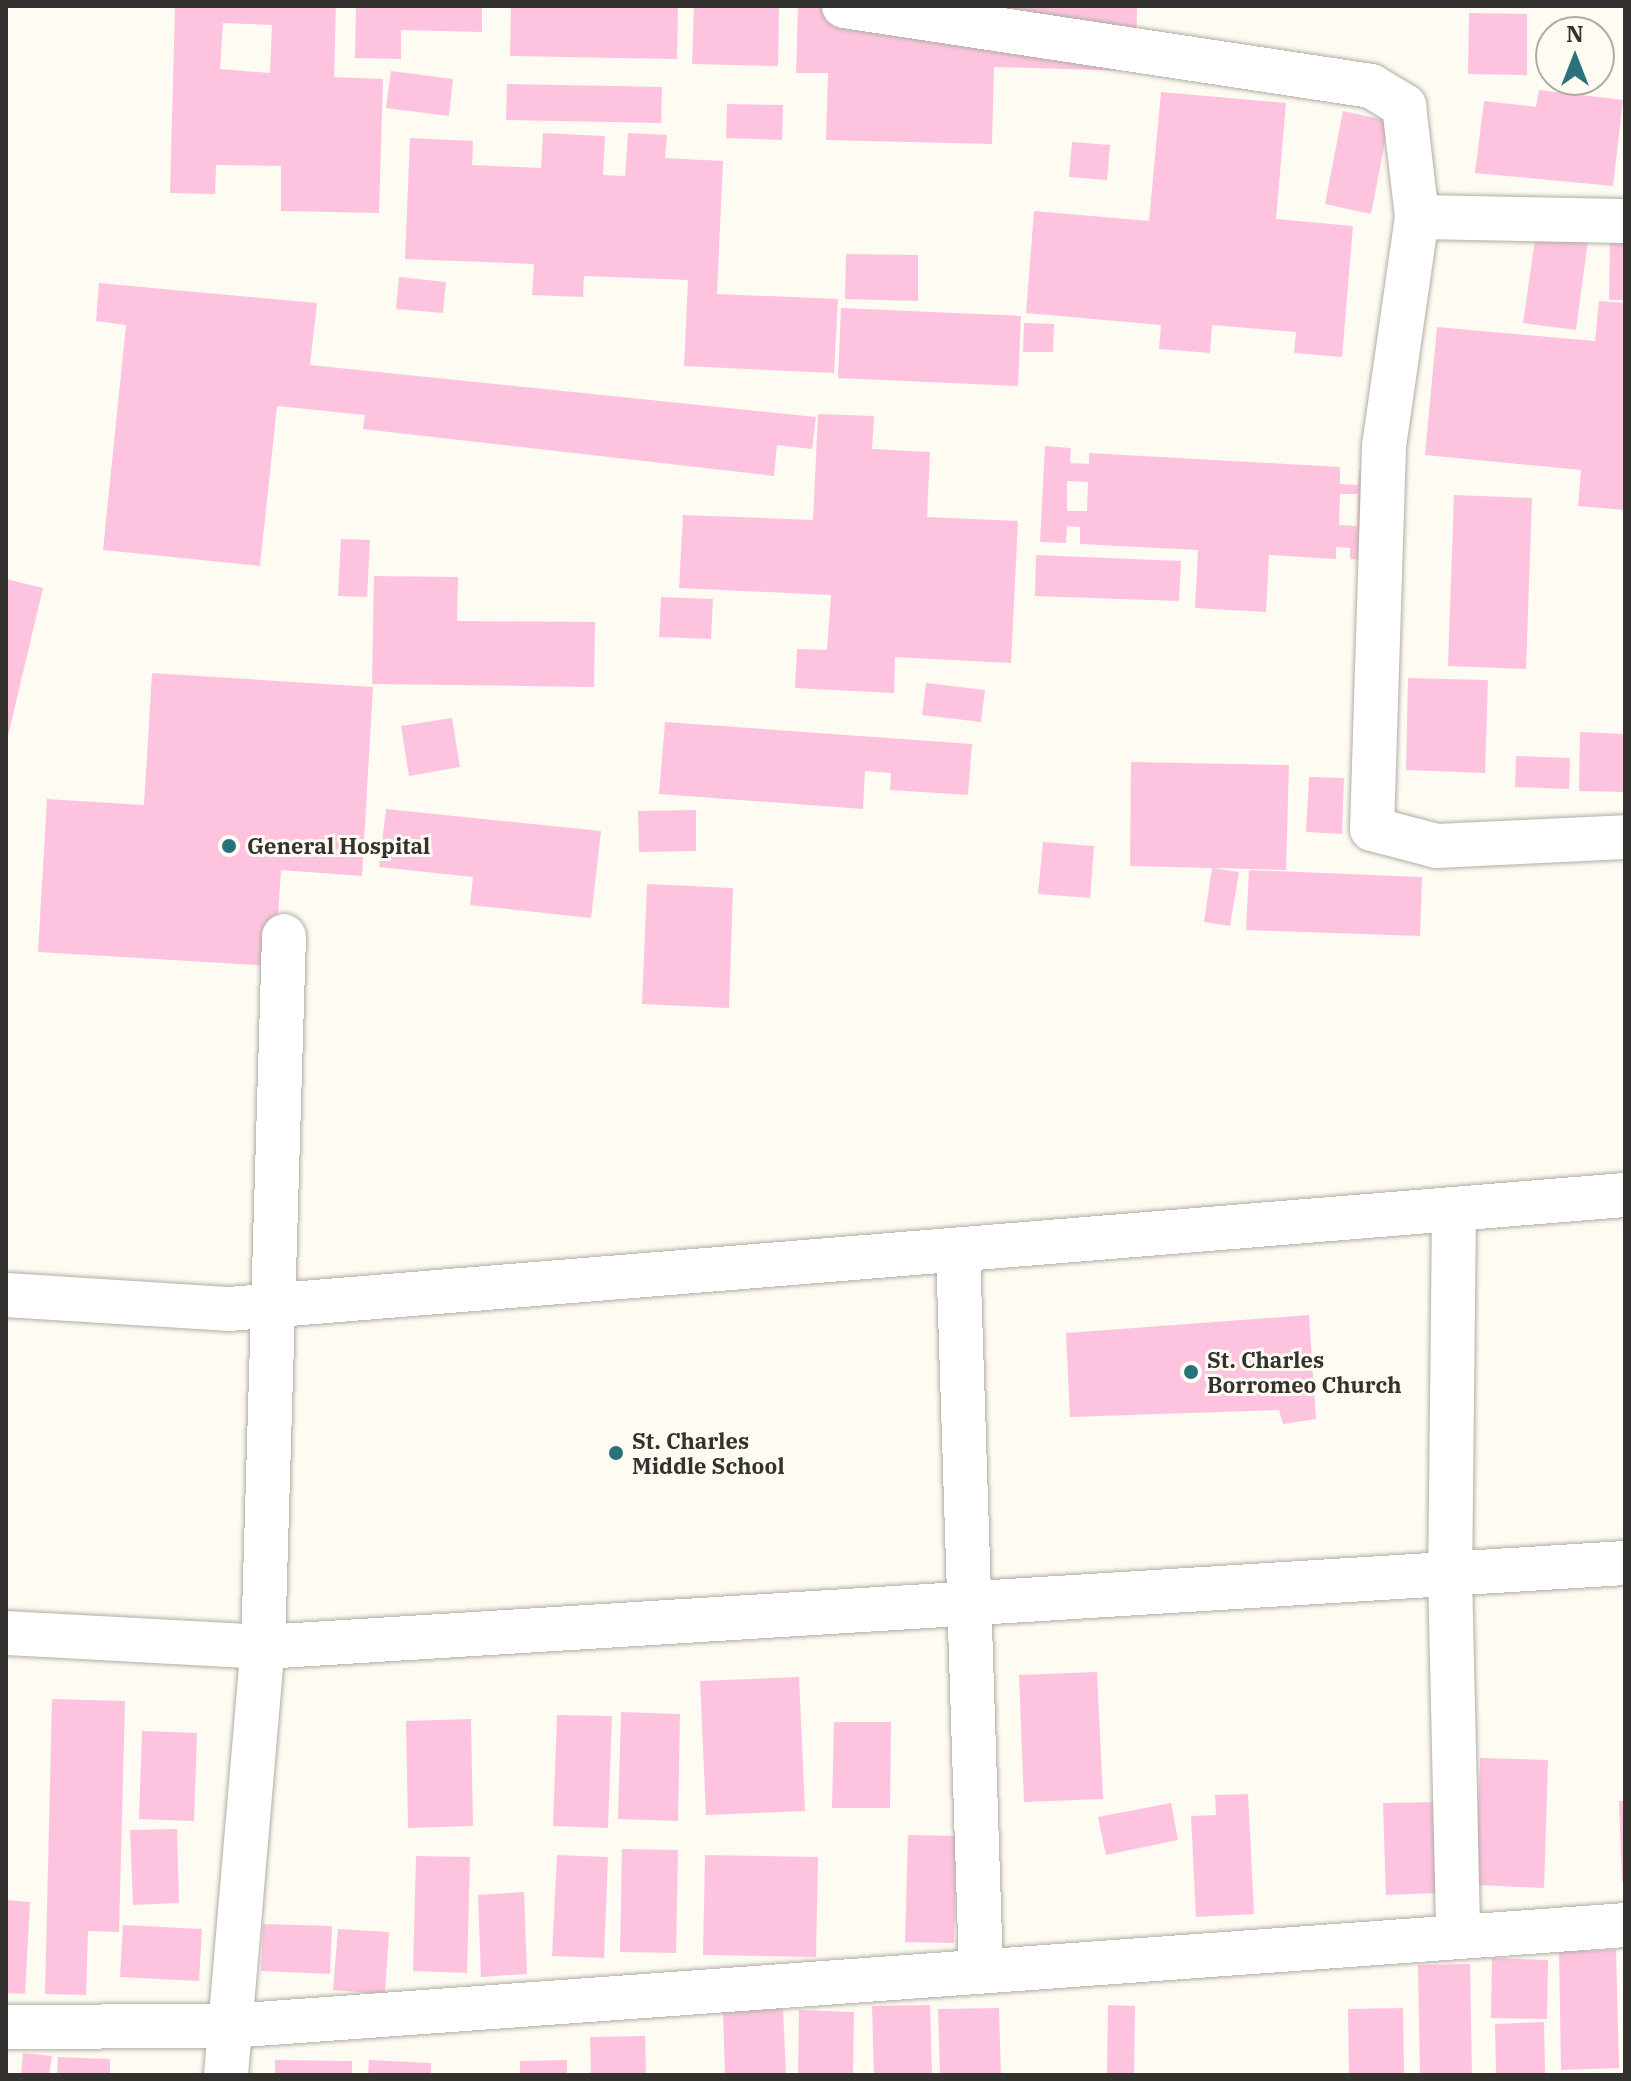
<!DOCTYPE html>
<html>
<head>
<meta charset="utf-8">
<style>
  body { margin:0 }
  #map { position:relative; width:1631px; height:2081px; overflow:hidden; background:#fefbf2; font-family:"IBM Plex Serif",serif }
  div>[style] { position:absolute }
  .building>* { inset:0; background:#fec4df }
  .roads { filter:drop-shadow(0 0 2px #b0ada5) drop-shadow(0 0 2px #b0ada5) }
  .street>* { height:44px; margin:-22px; padding:0 22px; transform-origin:22px; border-radius:22px; background:#fff }
  .dots>* { width:22px; height:22px; translate:-50% -50%; box-sizing:border-box; border:4px solid #fefbf2; border-radius:50% }
  span { translate:-50% -50%; white-space:nowrap; text-align:center; line-height:1.15; -webkit-text-stroke:6px #fefbf2; paint-order:stroke }
  .poi-label { font-size:22px; color:#33322f; font-weight:700 }
  .left { translate:0 -50%; text-align:left }
  .frame { position:absolute; inset:0; border:8px solid #33322f; pointer-events:none }
  .north { position:absolute; left:1535px; top:16px; width:80px; height:80px; box-sizing:border-box; background:#fefbf2; border:2px solid #adaba4; border-radius:50%; rotate:0deg; font-size:22px; font-weight:700; line-height:32px; text-align:center; color:#33322f }
  .north::after { content:''; display:block; margin:auto; width:28px; height:36px; background:#29727a; clip-path:polygon(50% 0,100% 100%,50% 72%,0 100%) }
</style>
</head>
<body>
<div id="map">
  <div class="building">
    <div style="clip-path:polygon(evenodd,175px 6px,336px 6px,334px 77px,383px 79px,379px 213px,281px 211px,281px 166px,216px 165px,215px 194px,170px 193px,175px 6px,223px 23px,272px 25px,270px 73px,220px 69px,223px 23px)"></div>
    <div style="clip-path:polygon(356px 6px,482px 6px,482px 32px,401px 30px,401px 59px,355px 58px)"></div>
    <div style="clip-path:polygon(511px 6px,678px 6px,677px 59px,510px 56px)"></div>
    <div style="clip-path:polygon(694px 6px,779px 6px,778px 66px,692px 64px)"></div>
    <div style="clip-path:polygon(798px 6px,1137px 6px,1136px 71px,994px 67px,992px 144px,826px 140px,828px 73px,796px 73px)"></div>
    <div style="clip-path:polygon(1469px 13px,1527px 14px,1527px 75px,1468px 74px)"></div>
    <div style="clip-path:polygon(391px 71px,453px 79px,449px 116px,386px 108px)"></div>
    <div style="clip-path:polygon(507px 84px,662px 87px,661px 123px,506px 120px)"></div>
    <div style="clip-path:polygon(1539px 90px,1623px 100px,1613px 186px,1475px 173px,1484px 101px,1536px 107px)"></div>
    <div style="clip-path:polygon(1161px 92px,1286px 103px,1276px 219px,1353px 226px,1342px 357px,1294px 353px,1296px 332px,1212px 325px,1210px 353px,1159px 349px,1161px 325px,1026px 313px,1034px 211px,1149px 221px)"></div>
    <div style="clip-path:polygon(727px 104px,783px 105px,782px 140px,726px 138px)"></div>
    <div style="clip-path:polygon(1343px 111px,1389px 121px,1371px 214px,1325px 204px)"></div>
    <div style="clip-path:polygon(543px 133px,605px 136px,603px 175px,625px 176px,628px 133px,667px 135px,665px 158px,723px 161px,717px 294px,838px 299px,834px 373px,684px 366px,688px 280px,584px 276px,583px 297px,532px 295px,534px 264px,405px 259px,410px 138px,473px 141px,472px 165px,541px 168px)"></div>
    <div style="clip-path:polygon(1072px 142px,1110px 145px,1107px 180px,1069px 177px)"></div>
    <div style="clip-path:polygon(1537px 226px,1589px 233px,1576px 330px,1523px 323px)"></div>
    <div style="clip-path:polygon(1610px 242px,1625px 243px,1625px 300px,1609px 300px)"></div>
    <div style="clip-path:polygon(846px 254px,918px 255px,918px 301px,845px 299px)"></div>
    <div style="clip-path:polygon(399px 277px,446px 282px,443px 313px,396px 309px)"></div>
    <div style="clip-path:polygon(99px 283px,317px 303px,310px 365px,816px 417px,812px 449px,777px 445px,774px 476px,363px 429px,365px 415px,277px 406px,260px 566px,103px 550px,126px 325px,96px 321px)"></div>
    <div style="clip-path:polygon(1599px 301px,1625px 303px,1625px 510px,1578px 506px,1581px 470px,1425px 455px,1437px 327px,1595px 341px)"></div>
    <div style="clip-path:polygon(841px 308px,1021px 316px,1018px 386px,838px 378px)"></div>
    <div style="clip-path:polygon(1024px 323px,1054px 324px,1053px 352px,1023px 352px)"></div>
    <div style="clip-path:polygon(818px 414px,874px 416px,872px 449px,930px 452px,927px 517px,1018px 521px,1011px 663px,895px 657px,894px 693px,795px 688px,797px 649px,827px 650px,831px 595px,679px 588px,683px 515px,813px 520px)"></div>
    <div style="clip-path:polygon(evenodd,1045px 446px,1071px 448px,1070px 463px,1089px 464px,1089px 453px,1340px 467px,1340px 484px,1358px 485px,1359px 470px,1384px 472px,1379px 561px,1350px 559px,1350px 548px,1336px 547px,1336px 559px,1269px 555px,1266px 612px,1195px 608px,1198px 550px,1080px 544px,1080px 527px,1067px 526px,1066px 543px,1040px 542px,1045px 446px,1067px 481px,1088px 482px,1087px 511px,1067px 511px,1067px 481px,1045px 446px,1340px 494px,1358px 494px,1357px 526px,1339px 525px,1340px 494px)"></div>
    <div style="clip-path:polygon(1454px 495px,1532px 498px,1526px 669px,1448px 666px)"></div>
    <div style="clip-path:polygon(341px 539px,370px 540px,367px 597px,338px 596px)"></div>
    <div style="clip-path:polygon(1036px 555px,1181px 561px,1179px 601px,1035px 596px)"></div>
    <div style="clip-path:polygon(374px 576px,458px 577px,457px 621px,595px 622px,594px 687px,372px 684px)"></div>
    <div style="clip-path:polygon(6px 579px,43px 588px,7px 740px,6px 740px)"></div>
    <div style="clip-path:polygon(661px 597px,713px 599px,711px 639px,659px 637px)"></div>
    <div style="clip-path:polygon(152px 673px,373px 687px,362px 876px,281px 870px,275px 966px,38px 952px,47px 799px,144px 805px)"></div>
    <div style="clip-path:polygon(1408px 678px,1488px 680px,1485px 773px,1406px 770px)"></div>
    <div style="clip-path:polygon(926px 683px,985px 690px,981px 722px,922px 715px)"></div>
    <div style="clip-path:polygon(452px 718px,460px 767px,409px 776px,401px 726px)"></div>
    <div style="clip-path:polygon(665px 722px,972px 744px,968px 795px,890px 790px,891px 773px,865px 771px,863px 809px,659px 794px)"></div>
    <div style="clip-path:polygon(1580px 732px,1625px 734px,1625px 792px,1579px 791px)"></div>
    <div style="clip-path:polygon(1516px 756px,1570px 758px,1569px 789px,1515px 787px)"></div>
    <div style="clip-path:polygon(1131px 762px,1289px 765px,1286px 870px,1213px 868px,1239px 872px,1230px 926px,1204px 922px,1212px 868px,1130px 866px)"></div>
    <div style="clip-path:polygon(1309px 777px,1344px 778px,1342px 834px,1306px 832px)"></div>
    <div style="clip-path:polygon(386px 809px,601px 831px,591px 918px,470px 905px,473px 877px,379px 867px)"></div>
    <div style="clip-path:polygon(696px 810px,696px 851px,639px 852px,638px 811px)"></div>
    <div style="clip-path:polygon(1043px 842px,1094px 846px,1090px 898px,1038px 894px)"></div>
    <div style="clip-path:polygon(1249px 870px,1422px 877px,1420px 936px,1246px 930px)"></div>
    <div style="clip-path:polygon(647px 884px,733px 888px,729px 1008px,642px 1004px)"></div>
    <div style="clip-path:polygon(1309px 1315px,1316px 1419px,1283px 1424px,1279px 1410px,1070px 1417px,1066px 1333px)"></div>
    <div style="clip-path:polygon(1097px 1672px,1103px 1799px,1024px 1802px,1019px 1675px)"></div>
    <div style="clip-path:polygon(799px 1677px,805px 1811px,706px 1815px,700px 1681px)"></div>
    <div style="clip-path:polygon(52px 1699px,125px 1701px,119px 1932px,88px 1931px,86px 1995px,45px 1994px)"></div>
    <div style="clip-path:polygon(621px 1712px,680px 1714px,678px 1821px,618px 1819px)"></div>
    <div style="clip-path:polygon(557px 1715px,612px 1716px,608px 1828px,553px 1826px)"></div>
    <div style="clip-path:polygon(471px 1719px,473px 1826px,408px 1828px,406px 1721px)"></div>
    <div style="clip-path:polygon(834px 1722px,891px 1722px,890px 1808px,832px 1808px)"></div>
    <div style="clip-path:polygon(142px 1731px,197px 1733px,194px 1821px,139px 1819px)"></div>
    <div style="clip-path:polygon(1480px 1758px,1548px 1760px,1544px 1888px,1476px 1885px)"></div>
    <div style="clip-path:polygon(1248px 1794px,1254px 1914px,1196px 1917px,1191px 1816px,1216px 1815px,1215px 1795px)"></div>
    <div style="clip-path:polygon(1619px 1801px,1625px 1801px,1625px 1881px,1622px 1881px)"></div>
    <div style="clip-path:polygon(1437px 1802px,1440px 1893px,1386px 1895px,1383px 1803px)"></div>
    <div style="clip-path:polygon(1171px 1803px,1178px 1840px,1106px 1855px,1098px 1817px)"></div>
    <div style="clip-path:polygon(177px 1829px,179px 1903px,133px 1905px,130px 1830px)"></div>
    <div style="clip-path:polygon(908px 1835px,957px 1836px,954px 1943px,905px 1942px)"></div>
    <div style="clip-path:polygon(622px 1849px,678px 1850px,676px 1953px,620px 1952px)"></div>
    <div style="clip-path:polygon(557px 1855px,608px 1857px,604px 1958px,552px 1956px)"></div>
    <div style="clip-path:polygon(705px 1855px,818px 1857px,816px 1957px,703px 1955px)"></div>
    <div style="clip-path:polygon(416px 1856px,470px 1857px,467px 1973px,413px 1971px)"></div>
    <div style="clip-path:polygon(524px 1892px,527px 1974px,481px 1977px,478px 1895px)"></div>
    <div style="clip-path:polygon(6px 1900px,30px 1902px,25px 1994px,6px 1993px)"></div>
    <div style="clip-path:polygon(263px 1924px,332px 1926px,330px 1974px,261px 1971px)"></div>
    <div style="clip-path:polygon(123px 1925px,202px 1929px,199px 1981px,120px 1977px)"></div>
    <div style="clip-path:polygon(338px 1929px,389px 1932px,385px 1994px,333px 1990px)"></div>
    <div style="clip-path:polygon(1616px 1950px,1619px 2068px,1561px 2070px,1559px 1951px)"></div>
    <div style="clip-path:polygon(1492px 1958px,1548px 1960px,1547px 2019px,1491px 2018px)"></div>
    <div style="clip-path:polygon(1470px 1964px,1472px 2075px,1420px 2075px,1418px 1965px)"></div>
    <div style="clip-path:polygon(930px 2005px,932px 2075px,874px 2075px,872px 2006px)"></div>
    <div style="clip-path:polygon(1108px 2005px,1135px 2006px,1134px 2074px,1107px 2074px)"></div>
    <div style="clip-path:polygon(999px 2008px,1001px 2075px,940px 2075px,938px 2009px)"></div>
    <div style="clip-path:polygon(1403px 2008px,1404px 2075px,1349px 2075px,1348px 2009px)"></div>
    <div style="clip-path:polygon(783px 2009px,786px 2075px,725px 2075px,723px 2010px)"></div>
    <div style="clip-path:polygon(799px 2010px,854px 2012px,853px 2075px,798px 2075px)"></div>
    <div style="clip-path:polygon(1544px 2022px,1545px 2075px,1496px 2075px,1495px 2024px)"></div>
    <div style="clip-path:polygon(645px 2036px,646px 2075px,591px 2075px,590px 2037px)"></div>
    <div style="clip-path:polygon(23px 2053px,52px 2056px,49px 2075px,21px 2075px)"></div>
    <div style="clip-path:polygon(58px 2057px,110px 2059px,110px 2075px,57px 2075px)"></div>
    <div style="clip-path:polygon(275px 2060px,352px 2061px,352px 2075px,275px 2075px)"></div>
    <div style="clip-path:polygon(369px 2060px,431px 2063px,431px 2075px,368px 2075px)"></div>
    <div style="clip-path:polygon(567px 2060px,567px 2075px,520px 2075px,520px 2061px)"></div>
  </div>
  <div class="roads">
    <div class="street">
      <div style="left:844px;top:6px;width:533px;rotate:8.63deg"></div>
      <div style="left:1371px;top:86px;width:39px;rotate:31deg"></div>
      <div style="left:1404px;top:106px;width:112px;rotate:83.3deg"></div>
      <div style="left:1417px;top:217px;width:232px;rotate:98.2deg"></div>
      <div style="left:1384px;top:447px;width:382px;rotate:91.8deg"></div>
      <div style="left:1372px;top:829px;width:67px;rotate:14.7deg"></div>
      <div style="left:1437px;top:846px;width:188px;rotate:-2.7deg"></div>
      <div style="left:1417px;top:217px;width:208px;rotate:1.1deg"></div>
      <div style="left:1454px;top:1209px;width:365px;rotate:90.6deg"></div>
      <div style="left:1450px;top:1574px;width:363px;rotate:88.7deg"></div>
      <div style="left:958px;top:1250px;width:721px;rotate:88.17deg"></div>
      <div style="left:6px;top:1295px;width:223px;rotate:3.6deg"></div>
      <div style="left:229px;top:1309px;width:1401px;rotate:-4.67deg"></div>
      <div style="left:6px;top:1633px;width:257px;rotate:3.1deg"></div>
      <div style="left:263px;top:1647px;width:1365px;rotate:-3.53deg"></div>
      <div style="left:6px;top:2027px;width:224px;rotate:-0.3deg"></div>
      <div style="left:230px;top:2026px;width:1399px;rotate:-4.14deg"></div>
      <div style="left:226px;top:2075px;width:430px;rotate:-85.1deg"></div>
      <div style="left:263px;top:1647px;width:711px;rotate:-88.31deg"></div>
    </div>
  </div>
  <div class="dots">
    <div style="left:229px;top:846px;background:#29727a"></div>
    <div style="left:1191px;top:1372px;background:#29727a"></div>
    <div style="left:616px;top:1453px;background:#29727a"></div>
  </div>
  <div class="poi-label">
    <span class="left" style="left:247px;top:846px">General Hospital</span>
    <span class="left" style="left:1207px;top:1372px">St. Charles<br>Borromeo Church</span>
    <span class="left" style="left:632px;top:1453px">St. Charles<br>Middle School</span>
  </div>
  <div class="frame"></div>
  <div class="north">N</div>
</div>
</body>
</html>
